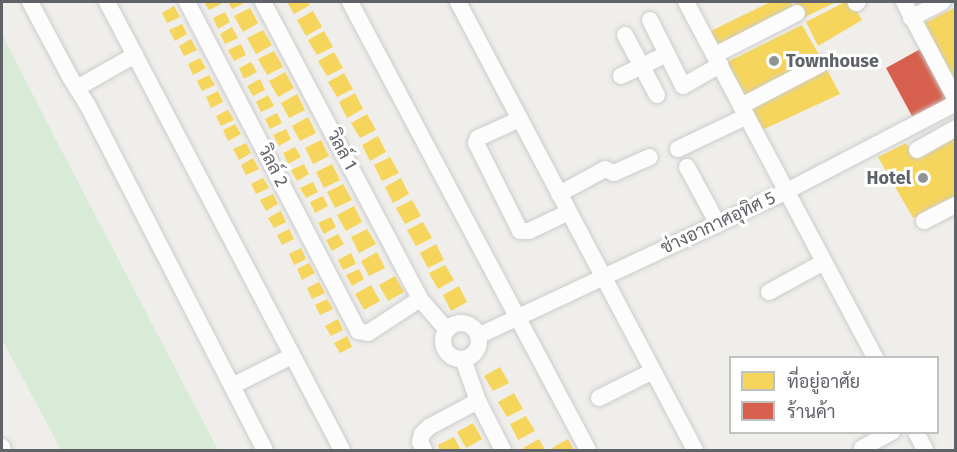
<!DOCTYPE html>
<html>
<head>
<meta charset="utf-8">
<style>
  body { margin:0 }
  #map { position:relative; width:957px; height:452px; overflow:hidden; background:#efeeea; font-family:"Fira Sans",Sarabun,sans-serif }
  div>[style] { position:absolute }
  .green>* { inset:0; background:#d8ebd6 }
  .homes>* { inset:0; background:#f6d55c }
  .shops>* { inset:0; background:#d6604d }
  .roads { filter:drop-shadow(0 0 2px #cbcccc) drop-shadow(0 0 2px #cbcccc) }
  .minor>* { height:16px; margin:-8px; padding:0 8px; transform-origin:8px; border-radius:8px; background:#fdfcfc }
  .minor>.ring { margin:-8px; padding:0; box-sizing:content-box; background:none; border:16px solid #fdfcfc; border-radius:50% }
  .dots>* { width:16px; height:16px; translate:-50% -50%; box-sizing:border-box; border:3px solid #fff; border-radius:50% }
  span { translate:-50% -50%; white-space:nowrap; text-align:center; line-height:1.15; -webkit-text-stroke:6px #fff; paint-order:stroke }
  .poi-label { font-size:18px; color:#5f6368; font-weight:700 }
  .left { translate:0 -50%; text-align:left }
  .right { translate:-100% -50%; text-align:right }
  .street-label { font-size:18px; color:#5f6368 }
  .frame { position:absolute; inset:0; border:3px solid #5f6368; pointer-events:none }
  .legend { position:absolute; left:729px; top:356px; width:210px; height:78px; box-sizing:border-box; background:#fff; border:2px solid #bfc1c3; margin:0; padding:8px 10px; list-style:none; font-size:18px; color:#5f6368 }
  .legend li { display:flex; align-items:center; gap:12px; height:30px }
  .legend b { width:30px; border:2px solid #bfc1c3 }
</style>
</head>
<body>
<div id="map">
  <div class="green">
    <div style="clip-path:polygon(2px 34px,55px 138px,218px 450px,61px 450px,2px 339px)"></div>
  </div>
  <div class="homes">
    <div style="clip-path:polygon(204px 2px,220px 2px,221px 4px,209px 10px)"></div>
    <div style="clip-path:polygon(228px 2px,246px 2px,232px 9px)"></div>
    <div style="clip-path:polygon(287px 2px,307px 2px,310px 5px,294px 14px)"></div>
    <div style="clip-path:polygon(770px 2px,791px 2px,794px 8px,718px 49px,709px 32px)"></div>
    <div style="clip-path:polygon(794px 2px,836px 2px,803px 18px)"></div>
    <div style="clip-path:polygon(845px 2px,851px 2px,862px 20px,818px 46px,806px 22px)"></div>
    <div style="clip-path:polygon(174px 6px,180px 17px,167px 23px,162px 13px)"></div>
    <div style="clip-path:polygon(956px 7px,956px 87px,921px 25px)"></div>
    <div style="clip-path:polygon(250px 8px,258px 23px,243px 32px,234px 16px)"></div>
    <div style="clip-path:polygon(313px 11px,322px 27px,306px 36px,297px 20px)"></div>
    <div style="clip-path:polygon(225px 12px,230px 22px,218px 29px,213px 18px)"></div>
    <div style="clip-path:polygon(182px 24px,187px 34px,175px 41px,169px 30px)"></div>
    <div style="clip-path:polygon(802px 25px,822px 60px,744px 100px,725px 63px)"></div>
    <div style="clip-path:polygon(232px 27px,238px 38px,225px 44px,220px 34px)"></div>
    <div style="clip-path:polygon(263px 30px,272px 45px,256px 54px,247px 38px)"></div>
    <div style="clip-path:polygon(324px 31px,333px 47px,317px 55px,308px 40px)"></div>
    <div style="clip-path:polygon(191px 39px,197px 50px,184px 56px,179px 46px)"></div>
    <div style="clip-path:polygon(241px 44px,246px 55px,234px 61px,228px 50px)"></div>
    <div style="clip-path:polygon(274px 51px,283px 67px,267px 75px,258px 59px)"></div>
    <div style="clip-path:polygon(334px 52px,343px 68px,327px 76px,318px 61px)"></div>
    <div style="clip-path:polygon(200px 58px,206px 68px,193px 75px,188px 64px)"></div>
    <div style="clip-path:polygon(251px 62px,257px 72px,244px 79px,239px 68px)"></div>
    <div style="clip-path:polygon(826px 68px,840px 94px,760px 131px,746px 108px)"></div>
    <div style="clip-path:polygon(285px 72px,294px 88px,278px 97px,269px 81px)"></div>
    <div style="clip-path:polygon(344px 73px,353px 89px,337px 97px,328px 82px)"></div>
    <div style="clip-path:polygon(209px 75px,215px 85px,202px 91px,197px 81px)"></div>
    <div style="clip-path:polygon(260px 79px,265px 90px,253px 96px,247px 86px)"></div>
    <div style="clip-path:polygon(218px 91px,223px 102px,211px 108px,206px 97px)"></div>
    <div style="clip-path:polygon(355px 93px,363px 109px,347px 118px,339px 102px)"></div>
    <div style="clip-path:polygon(297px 94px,305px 110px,289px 118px,281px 103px)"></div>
    <div style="clip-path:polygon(268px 95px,274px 106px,261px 112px,256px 102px)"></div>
    <div style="clip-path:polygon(228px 110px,234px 120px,221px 126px,216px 116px)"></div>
    <div style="clip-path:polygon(277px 113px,282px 123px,270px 129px,265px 119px)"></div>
    <div style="clip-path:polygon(367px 114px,376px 130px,360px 138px,351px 123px)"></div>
    <div style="clip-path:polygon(308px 117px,316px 133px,300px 141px,292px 126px)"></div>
    <div style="clip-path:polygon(235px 124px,241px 134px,228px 141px,223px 130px)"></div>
    <div style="clip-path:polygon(286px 129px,291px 139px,279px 146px,273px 135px)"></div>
    <div style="clip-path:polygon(956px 135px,956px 197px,913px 218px,878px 157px,906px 143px,915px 158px)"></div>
    <div style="clip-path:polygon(378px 136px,386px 152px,370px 161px,362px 145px)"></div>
    <div style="clip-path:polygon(321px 140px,329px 156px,313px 164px,305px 148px)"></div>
    <div style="clip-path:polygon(246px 143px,251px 153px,239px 160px,233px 149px)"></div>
    <div style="clip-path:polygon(295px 147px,301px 157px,288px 164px,283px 153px)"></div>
    <div style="clip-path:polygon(390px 157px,399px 173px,382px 181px,374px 165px)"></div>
    <div style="clip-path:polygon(253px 158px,259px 169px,246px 175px,241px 165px)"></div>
    <div style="clip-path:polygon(304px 164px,309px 174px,297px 181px,291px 170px)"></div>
    <div style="clip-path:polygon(332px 164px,340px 180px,324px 188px,316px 172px)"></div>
    <div style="clip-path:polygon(263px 178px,269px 188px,256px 194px,251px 184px)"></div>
    <div style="clip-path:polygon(401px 178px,409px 194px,393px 203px,385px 187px)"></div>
    <div style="clip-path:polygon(313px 182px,318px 192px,306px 198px,300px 188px)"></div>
    <div style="clip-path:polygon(343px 184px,352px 200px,335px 208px,327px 192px)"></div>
    <div style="clip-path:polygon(273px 194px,278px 204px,266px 211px,260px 200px)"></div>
    <div style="clip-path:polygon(323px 196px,328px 206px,315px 213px,310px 202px)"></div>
    <div style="clip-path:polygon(412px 200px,421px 216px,405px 224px,396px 208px)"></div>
    <div style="clip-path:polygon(354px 206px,362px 222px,346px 231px,337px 215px)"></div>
    <div style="clip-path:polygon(281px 211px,286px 222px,274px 228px,268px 218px)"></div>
    <div style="clip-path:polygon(331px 217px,336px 227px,324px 234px,318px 223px)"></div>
    <div style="clip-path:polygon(423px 222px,432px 238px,416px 246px,407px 230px)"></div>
    <div style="clip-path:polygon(289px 229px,294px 239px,282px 245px,277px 235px)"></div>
    <div style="clip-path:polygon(367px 229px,376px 244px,359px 253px,351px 237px)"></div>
    <div style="clip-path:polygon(338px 234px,344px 244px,332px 251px,326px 240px)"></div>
    <div style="clip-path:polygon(436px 244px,444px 260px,428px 268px,420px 253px)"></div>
    <div style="clip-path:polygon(301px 248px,306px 259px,294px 265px,289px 254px)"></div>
    <div style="clip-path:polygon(377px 252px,385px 268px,369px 276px,361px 261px)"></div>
    <div style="clip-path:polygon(351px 253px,356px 264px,343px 270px,338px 260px)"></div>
    <div style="clip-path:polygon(309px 263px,315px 273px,302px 280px,297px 269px)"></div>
    <div style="clip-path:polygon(445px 265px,454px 280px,438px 289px,429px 273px)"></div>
    <div style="clip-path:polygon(359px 269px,364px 279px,352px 286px,346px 275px)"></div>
    <div style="clip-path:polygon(395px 276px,404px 292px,388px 301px,379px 285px)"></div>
    <div style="clip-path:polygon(319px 282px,325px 293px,312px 299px,307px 288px)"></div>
    <div style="clip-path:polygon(371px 285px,380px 301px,364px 310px,355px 294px)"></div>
    <div style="clip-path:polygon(459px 286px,467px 302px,451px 311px,443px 295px)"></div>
    <div style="clip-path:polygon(327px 299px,333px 309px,320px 315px,315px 305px)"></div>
    <div style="clip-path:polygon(338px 319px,343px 330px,331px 336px,325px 326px)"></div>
    <div style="clip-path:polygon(347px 336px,352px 347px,340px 353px,334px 343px)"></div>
    <div style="clip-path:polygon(500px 367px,509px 383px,493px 391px,484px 376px)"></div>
    <div style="clip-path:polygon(514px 393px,523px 409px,507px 417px,498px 402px)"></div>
    <div style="clip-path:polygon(526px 416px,535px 431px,518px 440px,510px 424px)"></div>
    <div style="clip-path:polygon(473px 423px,482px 439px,466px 448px,457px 432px)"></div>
    <div style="clip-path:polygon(454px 437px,461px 450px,440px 450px,438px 445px)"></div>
    <div style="clip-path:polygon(539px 439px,545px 450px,524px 450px,523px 448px)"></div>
    <div style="clip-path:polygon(568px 439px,574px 450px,553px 450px,552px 448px)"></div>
  </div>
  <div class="shops">
    <div style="clip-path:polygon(924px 47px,952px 97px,913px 118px,886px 68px)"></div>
  </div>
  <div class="roads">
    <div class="minor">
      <div style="left:30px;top:2px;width:85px;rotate:61.9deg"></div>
      <div style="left:70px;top:77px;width:32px;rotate:58deg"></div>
      <div style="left:87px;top:104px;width:389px;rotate:62.8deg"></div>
      <div style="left:107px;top:2px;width:506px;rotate:62.32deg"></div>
      <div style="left:187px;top:2px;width:371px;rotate:62.5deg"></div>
      <div style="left:358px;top:331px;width:10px;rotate:11deg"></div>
      <div style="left:368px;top:333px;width:62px;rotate:-33.2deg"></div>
      <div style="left:263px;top:2px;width:336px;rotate:62.1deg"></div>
      <div style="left:420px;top:299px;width:41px;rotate:48.9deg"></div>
      <div style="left:350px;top:2px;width:507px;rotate:62.02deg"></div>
      <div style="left:458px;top:2px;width:507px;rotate:62.12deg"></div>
      <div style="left:686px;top:2px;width:403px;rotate:62deg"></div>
      <div style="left:904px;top:2px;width:111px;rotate:62deg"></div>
      <div style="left:856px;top:3px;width:2px;rotate:-27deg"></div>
      <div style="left:911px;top:18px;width:35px;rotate:-27deg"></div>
      <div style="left:650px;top:20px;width:74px;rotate:63.4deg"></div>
      <div style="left:683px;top:86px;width:43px;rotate:-29.6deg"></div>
      <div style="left:625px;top:35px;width:68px;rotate:61.9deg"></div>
      <div style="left:715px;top:55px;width:92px;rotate:-27.1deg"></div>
      <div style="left:621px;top:76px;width:51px;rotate:-25.6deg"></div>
      <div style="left:77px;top:88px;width:67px;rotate:-29.6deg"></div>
      <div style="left:741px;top:106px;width:90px;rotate:-27.7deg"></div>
      <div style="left:520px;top:119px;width:46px;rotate:155.7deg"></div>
      <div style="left:478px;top:138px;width:5px;rotate:112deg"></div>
      <div style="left:476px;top:143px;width:98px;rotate:63.4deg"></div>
      <div style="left:520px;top:231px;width:9px"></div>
      <div style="left:529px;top:231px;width:44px;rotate:-25.4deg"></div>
      <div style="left:678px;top:149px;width:76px;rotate:-25.6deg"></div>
      <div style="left:917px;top:150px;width:45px;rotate:-29.4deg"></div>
      <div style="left:687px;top:167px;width:65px;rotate:61.5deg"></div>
      <div style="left:559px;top:194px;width:52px;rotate:-28.5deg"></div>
      <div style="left:605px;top:169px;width:10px;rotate:24deg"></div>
      <div style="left:614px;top:173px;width:39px;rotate:-24deg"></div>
      <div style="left:924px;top:221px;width:36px;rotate:-27deg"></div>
      <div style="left:769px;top:292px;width:63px;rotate:-28.6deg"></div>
      <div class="ring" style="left:443px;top:323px;width:20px;height:20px"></div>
      <div style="left:478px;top:336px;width:341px;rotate:-25.1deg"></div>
      <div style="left:787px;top:191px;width:191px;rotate:-27.5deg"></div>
      <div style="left:463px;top:359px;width:45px;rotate:70.3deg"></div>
      <div style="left:478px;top:401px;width:55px;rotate:63deg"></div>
      <div style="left:232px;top:386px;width:67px;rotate:-26.6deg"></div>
      <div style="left:599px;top:398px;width:60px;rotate:-26.6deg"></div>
      <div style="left:916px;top:432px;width:20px;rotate:63deg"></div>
      <div style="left:2px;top:447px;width:3px;rotate:72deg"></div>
      <div style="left:862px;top:448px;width:34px;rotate:-28deg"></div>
      <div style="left:424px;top:450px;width:9px;rotate:-117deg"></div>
      <div style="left:420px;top:442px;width:8px;rotate:-76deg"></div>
      <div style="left:422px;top:434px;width:10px;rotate:-45deg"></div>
      <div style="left:429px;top:427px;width:55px;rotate:-28deg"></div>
    </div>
  </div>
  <div class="dots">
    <div style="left:774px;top:61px;background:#919496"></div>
    <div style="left:923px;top:178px;background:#919496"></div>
  </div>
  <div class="poi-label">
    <span class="left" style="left:786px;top:61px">Townhouse</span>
    <span class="right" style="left:911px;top:178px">Hotel</span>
  </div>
  <div class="street-label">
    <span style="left:342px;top:150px;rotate:62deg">วิลล์ 1</span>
    <span style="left:273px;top:166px;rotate:63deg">วิลล์ 2</span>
    <span style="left:718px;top:223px;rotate:-25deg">ช่างอากาศอุทิศ 5</span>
  </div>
  <div class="frame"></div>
  <ul class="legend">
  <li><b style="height:16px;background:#f6d55c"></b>ที่อยู่อาศัย</li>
  <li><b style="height:16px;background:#d6604d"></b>ร้านค้า</li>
  </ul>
</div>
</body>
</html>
